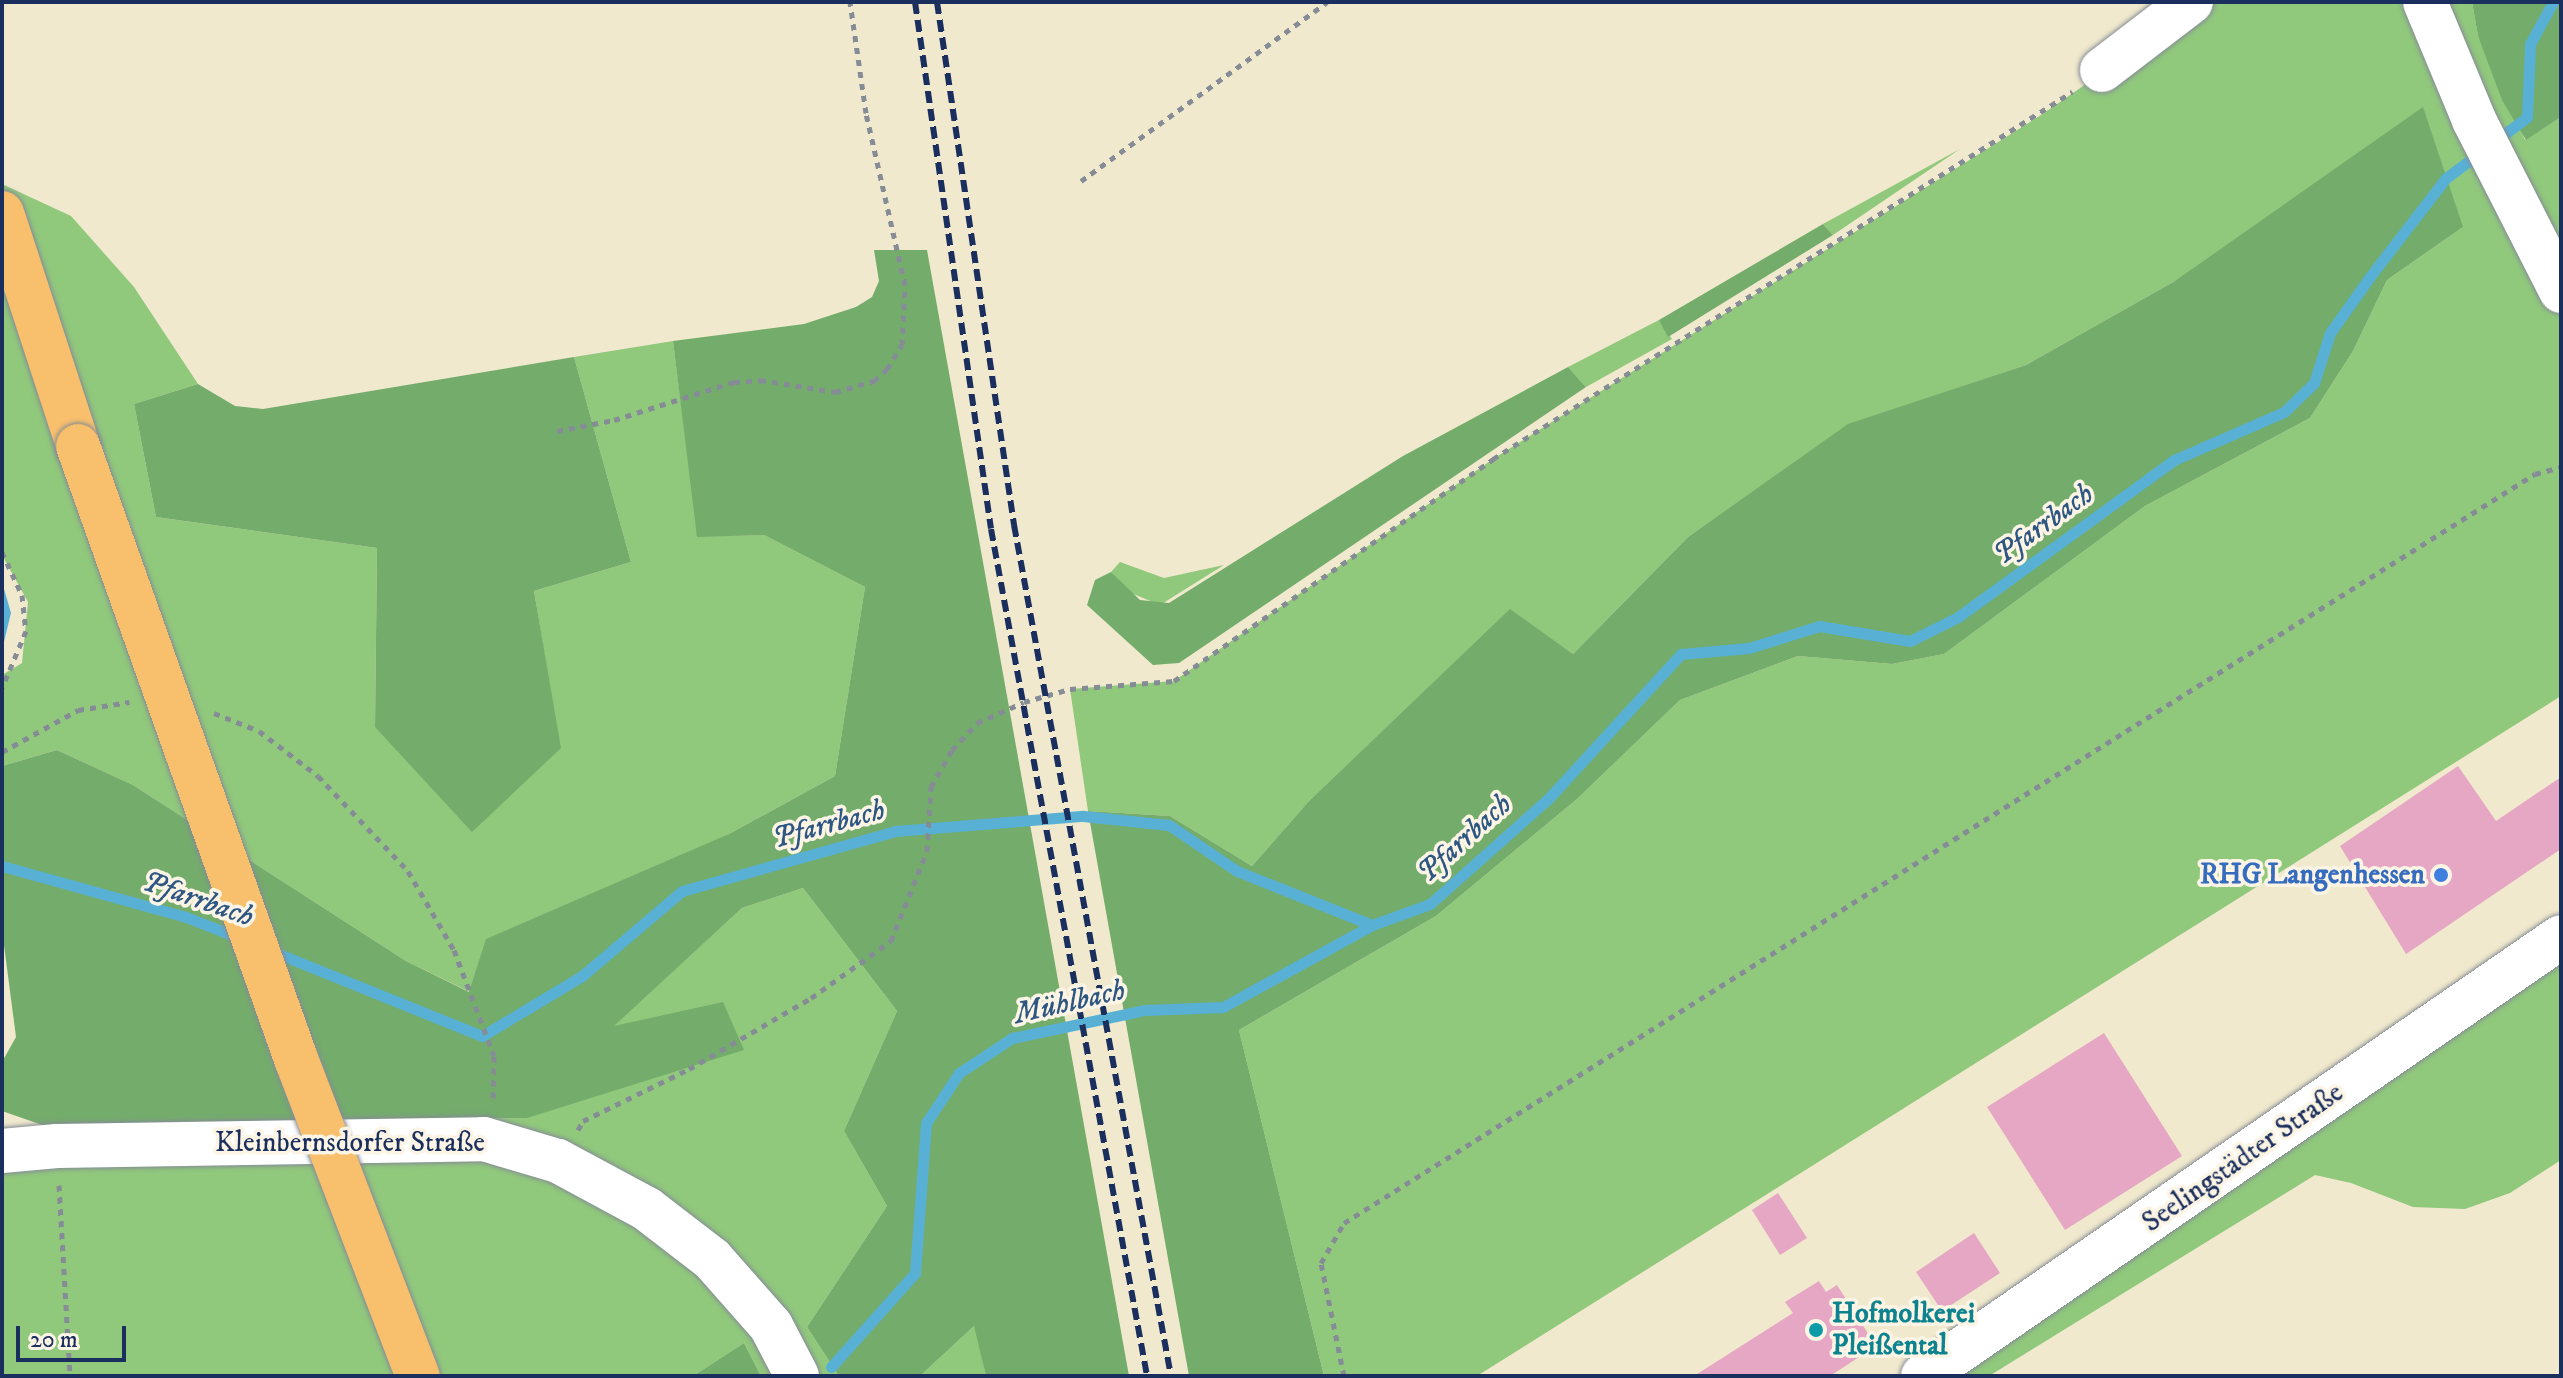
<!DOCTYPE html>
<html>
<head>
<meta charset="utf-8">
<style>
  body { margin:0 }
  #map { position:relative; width:2563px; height:1378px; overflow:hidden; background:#f0e9cd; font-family:"IM FELL DW Pica",serif }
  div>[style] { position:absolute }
  .green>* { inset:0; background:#90c87c }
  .forest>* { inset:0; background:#74ac6c }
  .water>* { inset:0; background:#58b1d5 }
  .stream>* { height:11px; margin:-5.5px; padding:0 5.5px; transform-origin:5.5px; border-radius:5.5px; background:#58b1d5 }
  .building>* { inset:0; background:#e5a7c3 }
  .path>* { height:5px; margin-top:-2.5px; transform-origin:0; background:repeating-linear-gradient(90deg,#868c96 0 6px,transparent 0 12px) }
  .roads { filter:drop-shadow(0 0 2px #868c96) drop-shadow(0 0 2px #868c96) }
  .minor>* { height:44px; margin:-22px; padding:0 22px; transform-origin:22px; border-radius:22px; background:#fff }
  .major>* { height:44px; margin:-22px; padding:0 22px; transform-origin:22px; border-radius:22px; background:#f8bf6c }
  .rail>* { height:6px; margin-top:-3px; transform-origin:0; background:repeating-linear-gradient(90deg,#1b2f5e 0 12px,transparent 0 18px) }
  .bridges { filter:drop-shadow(0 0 2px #868c96) drop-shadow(0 0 2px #868c96) }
  .major-bridge>* { height:44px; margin:-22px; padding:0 22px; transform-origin:22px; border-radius:22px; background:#f8bf6c }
  .dots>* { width:22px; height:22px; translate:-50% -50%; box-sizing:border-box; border:4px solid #fcf5e5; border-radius:50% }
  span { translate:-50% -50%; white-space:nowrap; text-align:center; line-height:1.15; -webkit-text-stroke:7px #fcf5e5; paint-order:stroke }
  .shop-label { font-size:28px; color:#366cbe; font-weight:700 }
  .right { translate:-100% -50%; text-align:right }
  .street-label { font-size:28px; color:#1b2f5e }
  .culture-label { font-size:28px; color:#0d838f; font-weight:700 }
  .left { translate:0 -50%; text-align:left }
  .water-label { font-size:30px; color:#2d5682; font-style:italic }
  .frame { position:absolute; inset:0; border:4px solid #1b2f5e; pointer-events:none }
  .scale { position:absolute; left:16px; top:1326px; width:110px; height:36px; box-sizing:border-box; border:4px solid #1b2f5e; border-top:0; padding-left:10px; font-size:24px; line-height:28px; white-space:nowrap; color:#1b2f5e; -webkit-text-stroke:6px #fcf5e5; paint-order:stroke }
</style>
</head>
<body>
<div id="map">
  <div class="green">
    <div style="clip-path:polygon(2205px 2px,2472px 2px,2478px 36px,2525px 140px,2561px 117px,2561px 696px,1477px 1376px,1324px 1376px,1239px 1030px,1436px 916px,1577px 799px,1680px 700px,1798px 656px,1892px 664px,1944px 654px,2145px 506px,2310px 418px,2353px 351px,2387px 280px,2463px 227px,2175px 281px,2026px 365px,1848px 425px,1688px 537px,1573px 654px,1510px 610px,1308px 802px,1252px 866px,1170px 816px,1088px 811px,1070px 689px,1174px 681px,1493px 459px,2041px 115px)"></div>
    <div style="clip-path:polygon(1960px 149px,1833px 235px,1823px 224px)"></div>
    <div style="clip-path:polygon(2px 184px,71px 216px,134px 287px,198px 384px,134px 404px,156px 517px,377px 548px,375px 727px,560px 748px,534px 591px,631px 562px,574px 357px,673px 341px,698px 536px,764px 535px,865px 587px,835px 776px,729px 834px,470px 992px,406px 961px,133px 785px,57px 750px,2px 766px,2px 675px,22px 663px,28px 602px,2px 555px)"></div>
    <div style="clip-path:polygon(1659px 320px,1672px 339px,1586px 387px,1568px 367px)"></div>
    <div style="clip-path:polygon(1120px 562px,1164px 578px,1224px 565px,1160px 605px,1131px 593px,1111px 572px)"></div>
    <div style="clip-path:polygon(803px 888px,897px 1011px,844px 1131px,887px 1206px,807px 1327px,839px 1376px,761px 1376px,744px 1343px,693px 1376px,2px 1376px,2px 1164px,48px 1127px,527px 1118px,612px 1027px,742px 908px)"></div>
    <div style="clip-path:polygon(2561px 921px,2561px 1160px,2510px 1193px,2465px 1209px,2413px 1207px,2351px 1183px,2315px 1175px,1989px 1376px,1931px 1376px)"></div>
    <div style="clip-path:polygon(975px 1325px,986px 1376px,920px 1376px)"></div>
  </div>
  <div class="forest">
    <div style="clip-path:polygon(2472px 2px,2561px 2px,2561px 117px,2526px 140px,2502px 100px,2478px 36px)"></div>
    <div style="clip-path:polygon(2423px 107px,2463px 227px,2387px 280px,2353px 351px,2310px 418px,2145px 506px,1944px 654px,1892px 664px,1798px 656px,1680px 700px,1577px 799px,1436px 916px,1239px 1030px,1324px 1376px,1189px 1376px,1088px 811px,1170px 816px,1252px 866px,1308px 802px,1510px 609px,1573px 654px,1688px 537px,1848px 424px,2026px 365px,2175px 281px)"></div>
    <div style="clip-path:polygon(1823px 224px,1833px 235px,1668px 337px,1659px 320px)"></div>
    <div style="clip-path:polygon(874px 250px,927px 250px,1129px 1376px,986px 1376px,974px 1326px,920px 1376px,839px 1376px,807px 1327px,887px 1206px,844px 1131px,897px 1011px,803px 888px,742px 908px,614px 1026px,723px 1002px,744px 1050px,527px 1118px,48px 1127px,2px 1111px,2px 1062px,16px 1037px,2px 930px,2px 766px,57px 750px,133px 785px,406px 961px,469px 992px,486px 939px,729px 834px,835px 776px,865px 587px,764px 535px,697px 537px,673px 341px,804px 324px,856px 307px,872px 297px,879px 281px)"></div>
    <div style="clip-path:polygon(574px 357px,631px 562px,534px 591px,561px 748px,472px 832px,375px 727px,377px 548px,156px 517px,134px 404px,198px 384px,235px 406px,263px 409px)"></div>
    <div style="clip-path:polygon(1568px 367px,1586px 387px,1179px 663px,1153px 665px,1087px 605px,1095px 580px,1111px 572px,1140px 600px,1169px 603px,1403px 456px)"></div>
    <div style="clip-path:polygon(744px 1343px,761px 1376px,693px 1376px)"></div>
  </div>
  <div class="water">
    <div style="clip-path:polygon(2px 582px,11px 613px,2px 650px)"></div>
  </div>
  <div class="stream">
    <div style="left:2494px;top:142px;width:41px;rotate:-37.1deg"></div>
    <div style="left:2527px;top:117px;width:73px;rotate:-87.6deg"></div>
    <div style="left:2530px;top:44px;width:48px;rotate:-61.3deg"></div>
    <div style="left:2px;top:866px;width:191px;rotate:15.5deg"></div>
    <div style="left:186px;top:917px;width:60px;rotate:21.4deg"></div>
    <div style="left:269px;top:950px;width:230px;rotate:22deg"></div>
    <div style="left:482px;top:1036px;width:117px;rotate:-31deg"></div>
    <div style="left:582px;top:976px;width:131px;rotate:-40.4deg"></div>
    <div style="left:682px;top:891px;width:221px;rotate:-15.7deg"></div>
    <div style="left:895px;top:831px;width:189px;rotate:-4.6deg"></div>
    <div style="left:1083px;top:816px;width:86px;rotate:6deg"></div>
    <div style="left:1169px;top:825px;width:82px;rotate:34.1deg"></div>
    <div style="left:1237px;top:871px;width:145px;rotate:21.8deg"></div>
    <div style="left:1372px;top:925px;width:62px;rotate:-19.9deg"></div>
    <div style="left:1430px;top:904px;width:158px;rotate:-41.7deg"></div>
    <div style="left:1548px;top:799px;width:197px;rotate:-47.5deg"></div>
    <div style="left:1681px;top:654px;width:68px;rotate:-5deg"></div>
    <div style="left:1749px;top:648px;width:73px;rotate:-17.4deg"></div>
    <div style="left:1819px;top:626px;width:92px;rotate:9.4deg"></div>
    <div style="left:1910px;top:641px;width:54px;rotate:-26.6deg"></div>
    <div style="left:1958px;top:617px;width:267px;rotate:-36deg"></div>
    <div style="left:2174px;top:460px;width:120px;rotate:-23.6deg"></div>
    <div style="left:2284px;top:412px;width:42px;rotate:-44deg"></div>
    <div style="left:2314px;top:383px;width:52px;rotate:-72.3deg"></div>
    <div style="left:2330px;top:333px;width:72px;rotate:-54.6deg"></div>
    <div style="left:2372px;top:274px;width:121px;rotate:-52.4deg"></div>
    <div style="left:2446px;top:178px;width:44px;rotate:-36.6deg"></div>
    <div style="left:831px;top:1367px;width:126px;rotate:-48.2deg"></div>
    <div style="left:915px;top:1273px;width:150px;rotate:-85.8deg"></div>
    <div style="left:926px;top:1123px;width:60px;rotate:-56.6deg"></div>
    <div style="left:959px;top:1073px;width:64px;rotate:-33.4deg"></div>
    <div style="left:1012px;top:1038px;width:136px;rotate:-11.9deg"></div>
    <div style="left:1145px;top:1010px;width:78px;rotate:-2.2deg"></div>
    <div style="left:1223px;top:1007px;width:170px;rotate:-28.8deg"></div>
  </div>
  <div class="building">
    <div style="clip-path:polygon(2458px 766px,2496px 821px,2561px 777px,2561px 849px,2406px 954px,2340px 846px)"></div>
    <div style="clip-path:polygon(2104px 1033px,2182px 1156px,2065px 1230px,1987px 1107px)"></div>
    <div style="clip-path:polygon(1778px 1193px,1807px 1238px,1780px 1255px,1752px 1210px)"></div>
    <div style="clip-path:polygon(1974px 1233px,2000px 1273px,1942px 1311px,1916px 1272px)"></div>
    <div style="clip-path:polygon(1819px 1281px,1826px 1292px,1837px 1285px,1876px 1346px,1830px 1376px,1694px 1376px,1793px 1313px,1785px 1302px)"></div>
  </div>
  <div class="path">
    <div style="left:1081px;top:181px;width:304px;rotate:-36deg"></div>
    <div style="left:557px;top:431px;width:58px;rotate:-10.9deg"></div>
    <div style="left:614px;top:420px;width:126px;rotate:-17.6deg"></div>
    <div style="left:734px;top:382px;width:26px;rotate:-4deg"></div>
    <div style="left:760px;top:380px;width:76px;rotate:9.1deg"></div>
    <div style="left:835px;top:392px;width:41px;rotate:-15.8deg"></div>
    <div style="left:874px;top:381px;width:18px;rotate:-43deg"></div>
    <div style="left:887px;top:369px;width:28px;rotate:-58deg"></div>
    <div style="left:902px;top:345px;width:60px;rotate:-87.1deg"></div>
    <div style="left:905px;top:285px;width:176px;rotate:-102.8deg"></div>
    <div style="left:866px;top:113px;width:112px;rotate:-98.2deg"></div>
    <div style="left:2px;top:552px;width:47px;rotate:65.1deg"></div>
    <div style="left:22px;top:595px;width:36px;rotate:84deg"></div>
    <div style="left:26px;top:631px;width:62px;rotate:112.8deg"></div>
    <div style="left:214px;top:713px;width:48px;rotate:21.8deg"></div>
    <div style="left:259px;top:731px;width:74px;rotate:37.3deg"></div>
    <div style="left:318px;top:776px;width:131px;rotate:46.5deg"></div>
    <div style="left:408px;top:871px;width:91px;rotate:59.8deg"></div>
    <div style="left:454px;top:950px;width:113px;rotate:69.3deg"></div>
    <div style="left:494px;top:1056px;width:47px;rotate:91.2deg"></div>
    <div style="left:2px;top:752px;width:87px;rotate:-28.9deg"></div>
    <div style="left:78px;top:710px;width:52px;rotate:-8.9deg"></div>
    <div style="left:578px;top:1130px;width:10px;rotate:-61deg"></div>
    <div style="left:583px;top:1121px;width:118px;rotate:-26.1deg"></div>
    <div style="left:689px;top:1069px;width:141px;rotate:-30.2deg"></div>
    <div style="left:811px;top:998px;width:98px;rotate:-35.5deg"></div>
    <div style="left:891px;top:941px;width:97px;rotate:-68.2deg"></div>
    <div style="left:927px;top:851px;width:64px;rotate:-86.4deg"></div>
    <div style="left:931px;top:787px;width:43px;rotate:-60.4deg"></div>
    <div style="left:952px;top:750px;width:37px;rotate:-47deg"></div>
    <div style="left:977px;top:723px;width:51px;rotate:-24.1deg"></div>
    <div style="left:1024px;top:702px;width:48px;rotate:-15.8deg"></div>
    <div style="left:1070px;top:689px;width:104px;rotate:-4.4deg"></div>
    <div style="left:1174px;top:681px;width:389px;rotate:-34.8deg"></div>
    <div style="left:1493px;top:459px;width:686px;rotate:-32.37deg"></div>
    <div style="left:59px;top:1185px;width:191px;rotate:86.7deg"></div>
    <div style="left:1344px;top:1376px;width:115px;rotate:-101.5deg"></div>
    <div style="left:1321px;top:1263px;width:46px;rotate:-60.1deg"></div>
    <div style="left:1344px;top:1223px;width:1407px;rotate:-32.17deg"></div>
    <div style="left:2535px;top:474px;width:27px;rotate:-15deg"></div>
  </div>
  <div class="roads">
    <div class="minor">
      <div style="left:2425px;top:2px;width:128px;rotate:67.4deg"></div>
      <div style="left:2474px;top:120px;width:192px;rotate:63deg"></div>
      <div style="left:2102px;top:70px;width:112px;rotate:-37.4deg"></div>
      <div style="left:2px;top:1151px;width:55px;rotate:-5.2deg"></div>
      <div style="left:57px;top:1146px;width:427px;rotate:-0.9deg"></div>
      <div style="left:484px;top:1139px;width:77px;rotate:16.6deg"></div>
      <div style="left:558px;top:1161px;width:101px;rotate:28.3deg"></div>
      <div style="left:647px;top:1209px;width:82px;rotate:37.6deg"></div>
      <div style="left:712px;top:1259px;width:89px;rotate:48.6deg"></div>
      <div style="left:771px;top:1326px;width:56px;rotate:62.5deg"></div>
      <div style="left:1923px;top:1376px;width:774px;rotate:-34.53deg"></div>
    </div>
    <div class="major">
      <div style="left:2px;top:213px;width:245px;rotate:71.9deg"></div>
    </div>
  </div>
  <div class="rail">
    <div style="left:915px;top:2px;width:532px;rotate:81.79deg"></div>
    <div style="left:991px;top:529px;width:861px;rotate:79.56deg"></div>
    <div style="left:937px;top:2px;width:529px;rotate:81.62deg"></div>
    <div style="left:1014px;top:525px;width:865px;rotate:79.55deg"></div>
  </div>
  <div class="bridges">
    <div class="major-bridge">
      <div style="left:78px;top:446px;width:651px;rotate:70.42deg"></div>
      <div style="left:296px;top:1059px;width:340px;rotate:69deg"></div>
    </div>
  </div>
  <div class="dots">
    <div style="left:2441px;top:875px;background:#3f7fe0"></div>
    <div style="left:1816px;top:1330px;background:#0f9aa8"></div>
  </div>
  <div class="shop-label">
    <span class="right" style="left:2425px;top:875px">RHG Langenhessen</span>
  </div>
  <div class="street-label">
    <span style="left:350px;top:1143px">Kleinbernsdorfer Straße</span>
    <span style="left:2243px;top:1158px;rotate:-35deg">Seelingstädter Straße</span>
  </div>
  <div class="culture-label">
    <span class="left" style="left:1832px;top:1330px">Hofmolkerei<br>Pleißental</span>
  </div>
  <div class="water-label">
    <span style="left:2044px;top:525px;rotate:-36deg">Pfarrbach</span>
    <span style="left:829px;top:825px;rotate:-15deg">Pfarrbach</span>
    <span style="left:1465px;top:839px;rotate:-42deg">Pfarrbach</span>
    <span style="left:198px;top:900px;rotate:19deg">Pfarrbach</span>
    <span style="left:1070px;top:1003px;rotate:-13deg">Mühlbach</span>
  </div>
  <div class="frame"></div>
  <div class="scale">20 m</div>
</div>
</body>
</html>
